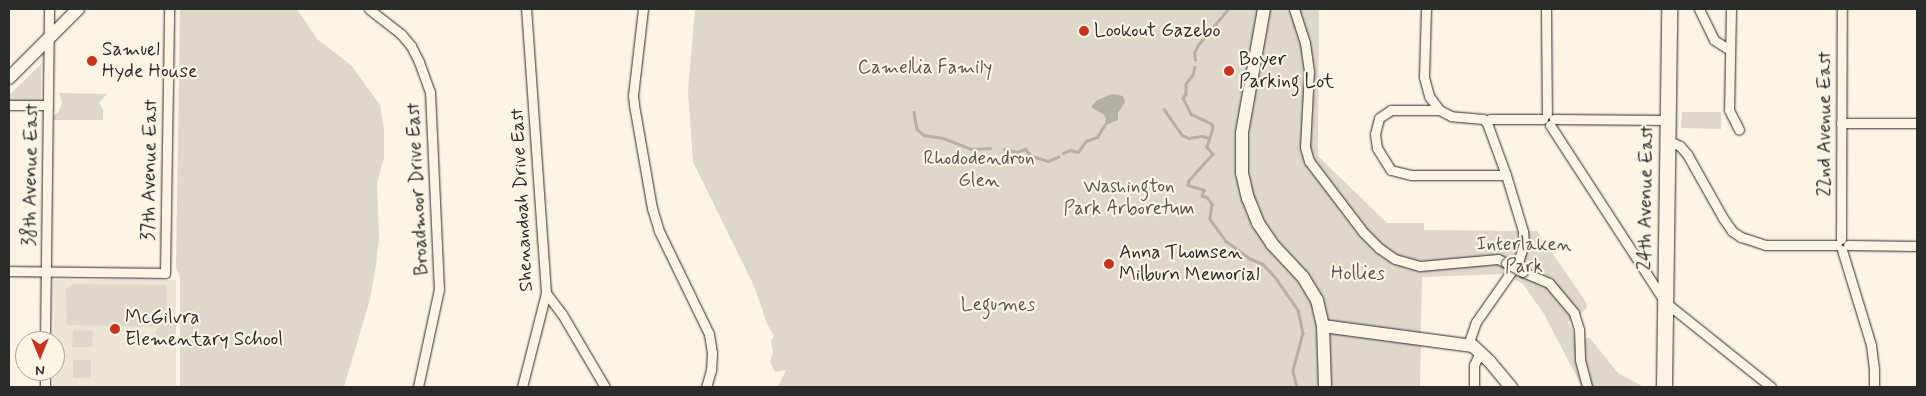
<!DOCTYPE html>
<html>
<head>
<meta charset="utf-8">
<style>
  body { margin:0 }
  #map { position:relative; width:1926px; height:396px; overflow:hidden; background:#fcf5e5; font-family:Mynerve,sans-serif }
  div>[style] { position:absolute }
  .built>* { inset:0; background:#ece6d7 }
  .green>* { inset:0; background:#ded8ca }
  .water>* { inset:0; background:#b4b0a5 }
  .stream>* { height:2.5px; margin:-1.25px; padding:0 1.25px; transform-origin:1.25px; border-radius:1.25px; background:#b4b0a5 }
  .roads { filter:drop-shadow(0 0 1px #2b2b2b) drop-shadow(0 0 1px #2b2b2b) }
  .street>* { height:9px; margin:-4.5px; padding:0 4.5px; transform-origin:4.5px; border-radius:4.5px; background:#fcf5e5 }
  .secondary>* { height:12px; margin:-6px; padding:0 6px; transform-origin:6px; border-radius:6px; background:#fcf5e5 }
  .primary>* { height:15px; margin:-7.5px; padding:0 7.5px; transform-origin:7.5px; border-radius:7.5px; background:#fcf5e5 }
  .bridges { filter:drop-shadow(0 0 1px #2b2b2b) drop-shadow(0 0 1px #2b2b2b) }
  .street-bridge>* { height:9px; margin:-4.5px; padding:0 4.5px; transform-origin:4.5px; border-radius:4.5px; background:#fcf5e5 }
  .dots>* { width:14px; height:14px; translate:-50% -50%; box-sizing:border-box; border:2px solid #fcf5e5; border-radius:50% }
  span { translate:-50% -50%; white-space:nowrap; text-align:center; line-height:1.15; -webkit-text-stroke:4.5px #fcf5e5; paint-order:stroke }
  .poi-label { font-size:19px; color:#2b2b2b }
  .left { translate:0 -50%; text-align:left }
  .park-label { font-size:19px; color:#585653 }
  .street-label { font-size:19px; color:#2b2b2b }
  .frame { position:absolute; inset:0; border:10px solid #2b2b2b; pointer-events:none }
  .north { position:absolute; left:15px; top:331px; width:50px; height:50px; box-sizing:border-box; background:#fcf5e5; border:1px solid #a8a49b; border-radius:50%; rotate:180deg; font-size:14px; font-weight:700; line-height:20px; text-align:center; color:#2b2b2b }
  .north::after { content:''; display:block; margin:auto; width:18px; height:22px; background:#c8321e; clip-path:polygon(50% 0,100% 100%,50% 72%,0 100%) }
</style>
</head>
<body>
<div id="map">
  <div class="built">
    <div style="clip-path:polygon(53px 280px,176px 280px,176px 387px,53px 387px,53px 371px,55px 371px)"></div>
  </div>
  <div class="green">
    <div style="clip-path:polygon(180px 9px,297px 9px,317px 39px,351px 65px,380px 105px,384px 130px,384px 159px,377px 182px,379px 237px,376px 265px,370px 299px,344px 387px,180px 387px,180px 278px,176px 267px)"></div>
    <div style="clip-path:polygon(695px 9px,1319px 9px,1318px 156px,1387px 223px,1424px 223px,1424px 230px,1537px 231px,1586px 302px,1587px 308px,1584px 311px,1568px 322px,1577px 339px,1590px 338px,1618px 373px,1644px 387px,1582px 387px,1544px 314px,1523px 284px,1505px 274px,1422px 277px,1420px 387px,778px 387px,786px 370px,775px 372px,770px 362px,773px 352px,771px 341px,774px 336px,767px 324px,755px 288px,693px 162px,688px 90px)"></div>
    <div style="clip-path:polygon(41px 64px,41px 101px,9px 101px,9px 95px)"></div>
    <div style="clip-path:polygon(59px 93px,107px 94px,99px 103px,103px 109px,103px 120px,50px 120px,59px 111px,62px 102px)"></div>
    <div style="clip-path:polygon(1682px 112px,1721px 112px,1721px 129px,1681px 128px)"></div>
    <div style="clip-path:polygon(73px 284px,167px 285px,166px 320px,176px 320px,176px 337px,156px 337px,156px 331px,159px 327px,67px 325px,66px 289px)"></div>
    <div style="clip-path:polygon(73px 330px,93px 331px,92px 347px,72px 347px)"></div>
    <div style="clip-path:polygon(73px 360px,91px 360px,91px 378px,73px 378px)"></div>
  </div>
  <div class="water">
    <div style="clip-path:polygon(1112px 94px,1123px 96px,1125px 102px,1118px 113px,1118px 120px,1104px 126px,1106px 119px,1104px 115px,1091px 107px,1097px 100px)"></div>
  </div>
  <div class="stream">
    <div style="left:1195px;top:60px;width:7px;rotate:-98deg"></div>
    <div style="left:1194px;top:53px;width:9px;rotate:-63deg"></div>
    <div style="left:1198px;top:45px;width:47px;rotate:-50.2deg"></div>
    <div style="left:1195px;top:67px;width:8px;rotate:104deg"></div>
    <div style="left:1193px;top:75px;width:11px;rotate:128deg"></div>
    <div style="left:1186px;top:84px;width:10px;rotate:90deg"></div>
    <div style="left:1186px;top:94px;width:5px;rotate:127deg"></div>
    <div style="left:1183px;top:98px;width:18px;rotate:63deg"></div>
    <div style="left:1191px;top:114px;width:23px;rotate:25deg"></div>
    <div style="left:1212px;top:124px;width:4px;rotate:76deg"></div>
    <div style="left:1213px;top:128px;width:20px;rotate:108deg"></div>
    <div style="left:1207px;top:147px;width:9px;rotate:49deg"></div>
    <div style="left:1213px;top:154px;width:36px;rotate:132deg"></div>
    <div style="left:1189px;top:181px;width:4px;rotate:104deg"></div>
    <div style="left:1188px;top:185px;width:17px;rotate:17deg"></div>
    <div style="left:1204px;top:190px;width:6px;rotate:108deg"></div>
    <div style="left:1202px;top:196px;width:5px;rotate:11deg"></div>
    <div style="left:1207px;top:197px;width:9px;rotate:54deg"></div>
    <div style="left:1212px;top:204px;width:15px;rotate:98deg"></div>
    <div style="left:1210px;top:219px;width:27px;rotate:54deg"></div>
    <div style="left:1226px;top:241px;width:31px;rotate:36deg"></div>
    <div style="left:1251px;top:259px;width:13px;rotate:23deg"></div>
    <div style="left:1263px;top:264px;width:18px;rotate:47deg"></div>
    <div style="left:1275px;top:277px;width:40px;rotate:55.1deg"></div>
    <div style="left:1298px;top:310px;width:24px;rotate:78deg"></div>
    <div style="left:1303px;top:333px;width:39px;rotate:105deg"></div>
    <div style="left:1293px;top:371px;width:16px;rotate:76deg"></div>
    <div style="left:1164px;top:109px;width:32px;rotate:55deg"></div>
    <div style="left:1182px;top:135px;width:8px;rotate:23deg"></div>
    <div style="left:1189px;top:138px;width:13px;rotate:-9deg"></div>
    <div style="left:1202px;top:136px;width:7px;rotate:16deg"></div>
    <div style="left:914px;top:112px;width:17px;rotate:80deg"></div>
    <div style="left:917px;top:129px;width:9px;rotate:41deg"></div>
    <div style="left:924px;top:135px;width:19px;rotate:9deg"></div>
    <div style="left:943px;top:138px;width:30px;rotate:21deg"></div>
    <div style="left:971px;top:149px;width:19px;rotate:-3deg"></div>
    <div style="left:1004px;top:149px;width:13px;rotate:13deg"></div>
    <div style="left:1017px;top:152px;width:9px;rotate:-21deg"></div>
    <div style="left:1025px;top:149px;width:10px;rotate:45deg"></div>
    <div style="left:1032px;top:156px;width:17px;rotate:17deg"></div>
    <div style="left:1048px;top:161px;width:11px;rotate:-22deg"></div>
    <div style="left:1063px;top:153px;width:8px;rotate:-23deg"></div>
    <div style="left:1070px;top:150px;width:8px;rotate:14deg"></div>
    <div style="left:1078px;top:152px;width:14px;rotate:-54deg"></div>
    <div style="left:1086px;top:141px;width:12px;rotate:-20deg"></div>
    <div style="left:1097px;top:137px;width:13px;rotate:-58deg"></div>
  </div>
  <div class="roads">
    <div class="street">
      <div style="left:369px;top:9px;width:41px;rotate:38deg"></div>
      <div style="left:401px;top:34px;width:16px;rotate:50deg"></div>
      <div style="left:411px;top:46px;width:18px;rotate:63deg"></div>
      <div style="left:419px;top:62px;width:32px;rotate:70deg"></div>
      <div style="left:430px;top:92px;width:197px;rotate:87.4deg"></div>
      <div style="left:439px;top:289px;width:100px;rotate:102.1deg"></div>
      <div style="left:643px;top:9px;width:87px;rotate:96.6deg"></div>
      <div style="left:633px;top:95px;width:10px;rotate:84deg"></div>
      <div style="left:634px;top:105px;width:105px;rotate:80.1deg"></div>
      <div style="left:652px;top:208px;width:24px;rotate:73deg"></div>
      <div style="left:659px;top:231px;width:114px;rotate:64.1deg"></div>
      <div style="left:709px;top:334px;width:19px;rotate:81deg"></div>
      <div style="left:712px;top:353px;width:17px;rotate:93deg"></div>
      <div style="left:711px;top:370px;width:18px;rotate:106deg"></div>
      <div style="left:1294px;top:9px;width:36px;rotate:72deg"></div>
      <div style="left:1305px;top:43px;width:28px;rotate:82deg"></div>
      <div style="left:1309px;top:71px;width:76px;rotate:93deg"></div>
      <div style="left:1305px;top:147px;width:15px;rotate:74deg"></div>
      <div style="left:1309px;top:161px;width:89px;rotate:52.7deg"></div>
      <div style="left:1363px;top:232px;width:23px;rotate:45deg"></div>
      <div style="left:1379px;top:248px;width:19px;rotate:35deg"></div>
      <div style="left:1395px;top:259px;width:26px;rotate:16deg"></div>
      <div style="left:1420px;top:266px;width:78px;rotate:-5.1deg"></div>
      <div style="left:1498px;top:259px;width:9px;rotate:27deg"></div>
      <div style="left:1426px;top:9px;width:68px;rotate:91.7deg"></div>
      <div style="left:1424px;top:77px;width:20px;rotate:75deg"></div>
      <div style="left:1429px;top:96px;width:17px;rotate:54deg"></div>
      <div style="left:1546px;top:9px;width:105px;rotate:89.5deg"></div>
      <div style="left:1699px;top:9px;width:34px;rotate:64deg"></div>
      <div style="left:1714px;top:40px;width:19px;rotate:32deg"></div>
      <div style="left:1731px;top:9px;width:101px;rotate:91.1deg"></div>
      <div style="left:1729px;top:110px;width:22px;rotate:63deg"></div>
      <div style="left:9px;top:105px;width:39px"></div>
      <div style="left:1483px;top:119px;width:32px;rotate:-175deg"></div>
      <div style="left:1451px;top:116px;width:13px;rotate:-153deg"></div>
      <div style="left:1439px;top:110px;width:48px;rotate:180deg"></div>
      <div style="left:1391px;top:110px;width:14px;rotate:146deg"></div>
      <div style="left:1379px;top:118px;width:16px;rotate:104deg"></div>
      <div style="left:1375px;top:134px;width:14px;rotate:82deg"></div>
      <div style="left:1377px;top:148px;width:26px;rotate:58deg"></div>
      <div style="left:1391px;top:170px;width:21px;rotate:14deg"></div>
      <div style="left:1411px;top:175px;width:95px"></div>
      <div style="left:1490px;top:119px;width:53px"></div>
      <div style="left:1554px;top:119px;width:113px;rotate:0.5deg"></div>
      <div style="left:1841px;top:123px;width:76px"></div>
      <div style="left:1550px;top:125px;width:211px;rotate:57deg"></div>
      <div style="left:1665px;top:302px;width:136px;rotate:38.7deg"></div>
      <div style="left:1667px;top:140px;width:14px;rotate:25deg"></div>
      <div style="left:1680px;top:146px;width:11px;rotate:49deg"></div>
      <div style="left:1687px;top:154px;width:73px;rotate:60.6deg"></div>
      <div style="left:1723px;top:218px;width:16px;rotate:55deg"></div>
      <div style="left:1732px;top:231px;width:11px;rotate:34deg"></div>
      <div style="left:1741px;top:237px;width:25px;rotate:18deg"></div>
      <div style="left:1765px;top:245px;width:72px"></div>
      <div style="left:1841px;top:239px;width:230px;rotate:-89.8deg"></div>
      <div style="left:1848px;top:245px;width:69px;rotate:0.8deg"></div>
      <div style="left:1842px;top:250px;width:99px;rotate:73deg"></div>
      <div style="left:1871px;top:345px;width:24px;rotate:83deg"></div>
      <div style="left:1874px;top:369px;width:18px;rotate:90deg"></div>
      <div style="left:9px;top:271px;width:156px;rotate:0.7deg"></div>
      <div style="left:165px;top:273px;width:264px;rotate:-89.1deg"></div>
      <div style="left:1523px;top:272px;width:28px;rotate:23deg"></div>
      <div style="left:1549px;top:283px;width:39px;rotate:50deg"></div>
      <div style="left:1574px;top:313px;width:17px;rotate:73deg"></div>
      <div style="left:1579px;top:329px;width:31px;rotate:88deg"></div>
      <div style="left:1580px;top:360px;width:28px;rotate:75deg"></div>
      <div style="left:546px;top:293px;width:26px;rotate:53deg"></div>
      <div style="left:562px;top:314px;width:85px;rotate:59.5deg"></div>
      <div style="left:45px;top:341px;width:332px;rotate:-89.3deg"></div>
      <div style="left:1468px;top:345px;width:24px;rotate:-71deg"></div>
      <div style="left:1476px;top:322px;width:73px;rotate:-55deg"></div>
      <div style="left:1518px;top:262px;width:19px;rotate:-72deg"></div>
      <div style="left:1524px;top:244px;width:13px;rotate:-94deg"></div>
      <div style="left:1523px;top:231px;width:59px;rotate:-106.9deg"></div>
      <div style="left:1506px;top:175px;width:55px;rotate:-110.1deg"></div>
      <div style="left:1487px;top:123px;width:6px;rotate:-135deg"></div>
      <div style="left:45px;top:387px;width:16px;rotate:-90deg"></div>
      <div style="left:522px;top:387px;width:97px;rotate:-75.7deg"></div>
      <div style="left:546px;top:293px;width:285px;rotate:-94deg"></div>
      <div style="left:1474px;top:387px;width:22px;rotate:-90deg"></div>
      <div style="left:1474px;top:365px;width:14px;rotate:-65deg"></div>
    </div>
    <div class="secondary">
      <div style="left:1264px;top:9px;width:126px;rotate:100.1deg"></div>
      <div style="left:1242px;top:133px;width:40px;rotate:90deg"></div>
      <div style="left:1242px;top:173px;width:26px;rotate:77deg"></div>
      <div style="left:1248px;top:198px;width:27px;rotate:68deg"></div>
      <div style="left:1258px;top:223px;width:25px;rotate:56deg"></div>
      <div style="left:1272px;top:244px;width:45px;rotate:46.8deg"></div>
      <div style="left:1303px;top:277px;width:27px;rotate:59deg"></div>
      <div style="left:1317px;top:300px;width:27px;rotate:77deg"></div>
      <div style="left:1323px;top:326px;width:61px;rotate:88.1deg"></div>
      <div style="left:9px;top:78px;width:98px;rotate:-45deg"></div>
      <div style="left:1323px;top:326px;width:151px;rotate:7.6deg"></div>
      <div style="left:1473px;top:346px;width:23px;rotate:43deg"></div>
      <div style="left:1490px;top:362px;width:33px;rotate:50deg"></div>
    </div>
    <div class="primary">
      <div style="left:1664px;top:387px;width:378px;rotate:-89.2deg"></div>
    </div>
  </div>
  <div class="bridges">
    <div class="street-bridge">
      <div style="left:1506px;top:263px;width:19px;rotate:28deg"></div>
    </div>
  </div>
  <div class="dots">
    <div style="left:1084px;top:31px;background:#c8321e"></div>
    <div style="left:92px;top:61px;background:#c8321e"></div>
    <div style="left:1229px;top:71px;background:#c8321e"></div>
    <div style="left:1109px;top:264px;background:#c8321e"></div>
    <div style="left:115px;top:329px;background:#c8321e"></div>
  </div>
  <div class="poi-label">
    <span class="left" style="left:1094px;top:31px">Lookout Gazebo</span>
    <span class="left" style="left:102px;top:61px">Samuel<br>Hyde House</span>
    <span class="left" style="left:1239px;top:71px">Boyer<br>Parking Lot</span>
    <span class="left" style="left:1119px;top:264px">Anna Thomsen<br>Milburn Memorial</span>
    <span class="left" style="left:125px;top:329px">McGilvra<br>Elementary School</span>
  </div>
  <div class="park-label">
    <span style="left:925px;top:68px">Camellia Family</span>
    <span style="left:979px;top:170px">Rhododendron<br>Glen</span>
    <span style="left:1129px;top:198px">Washington<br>Park Arboretum</span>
    <span style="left:1524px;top:256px">Interlaken<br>Park</span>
    <span style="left:1358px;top:274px">Hollies</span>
    <span style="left:998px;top:305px">Legumes</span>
  </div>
  <div class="street-label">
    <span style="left:1825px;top:124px;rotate:-90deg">22nd Avenue East</span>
    <span style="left:150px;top:170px;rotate:-89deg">37th Avenue East</span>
    <span style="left:31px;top:175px;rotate:-89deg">38th Avenue East</span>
    <span style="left:418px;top:189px;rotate:-93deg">Broadmoor Drive East</span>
    <span style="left:1646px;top:198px;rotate:-89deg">24th Avenue East</span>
    <span style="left:522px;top:200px;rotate:-93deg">Shenandoah Drive East</span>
  </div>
  <div class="frame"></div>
  <div class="north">N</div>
</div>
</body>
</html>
